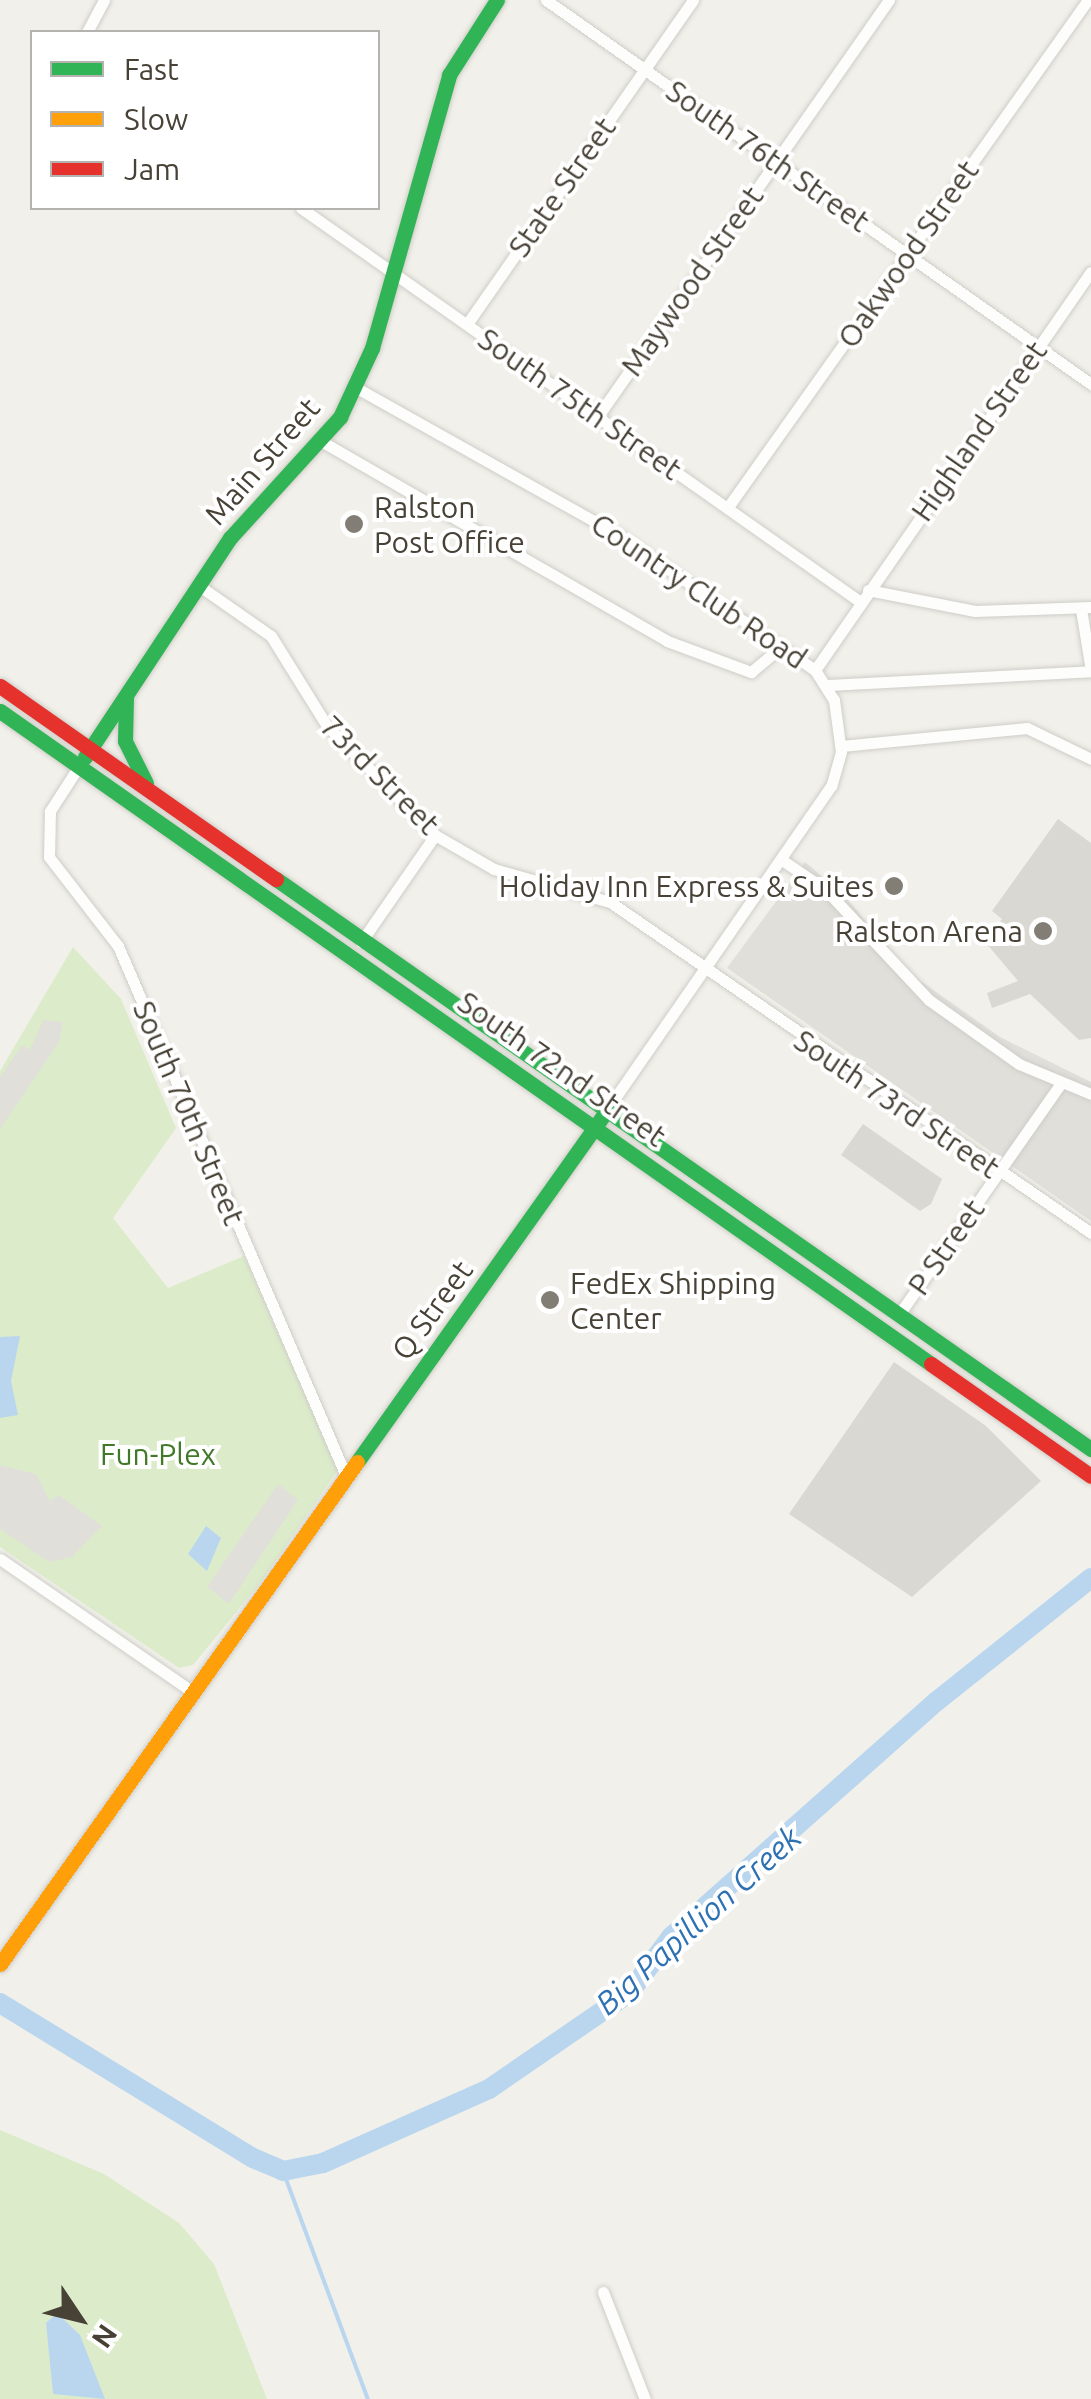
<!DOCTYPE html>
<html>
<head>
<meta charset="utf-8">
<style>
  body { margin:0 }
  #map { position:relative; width:1091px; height:2399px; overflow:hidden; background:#f1f0ea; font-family:Ubuntu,sans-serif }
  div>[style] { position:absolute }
  .green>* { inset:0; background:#dcecca }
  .parking>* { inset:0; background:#e0dfda }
  .water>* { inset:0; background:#bad6ef }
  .stream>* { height:4px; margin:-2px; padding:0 2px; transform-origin:2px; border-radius:2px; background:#bad6ef }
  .river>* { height:20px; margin:-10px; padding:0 10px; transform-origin:10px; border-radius:10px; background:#bad6ef }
  .building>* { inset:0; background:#dad8d2 }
  .roads { filter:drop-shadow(0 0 2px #cfcdc8) drop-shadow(0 0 2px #cfcdc8) }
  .street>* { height:11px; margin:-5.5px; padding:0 5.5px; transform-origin:5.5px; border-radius:5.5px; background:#fdfdfc }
  .fast>* { height:15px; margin:-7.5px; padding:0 7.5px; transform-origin:7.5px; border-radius:7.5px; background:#30b455 }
  .slow>* { height:15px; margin:-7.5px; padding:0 7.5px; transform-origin:7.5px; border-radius:7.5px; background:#ff9f0a }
  .jam>* { height:15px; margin:-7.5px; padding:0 7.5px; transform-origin:7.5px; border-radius:7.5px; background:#e5322d }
  .dots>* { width:28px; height:28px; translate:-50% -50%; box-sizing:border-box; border:5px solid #fff; border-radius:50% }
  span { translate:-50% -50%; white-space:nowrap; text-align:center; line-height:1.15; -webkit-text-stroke:8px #fff; paint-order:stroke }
  .street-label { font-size:30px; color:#474136 }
  .poi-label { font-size:30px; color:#474136 }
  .left { translate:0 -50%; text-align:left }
  .right { translate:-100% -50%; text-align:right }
  .park-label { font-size:30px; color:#417929 }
  .water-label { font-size:32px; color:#2e71b3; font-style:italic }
  .legend { position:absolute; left:30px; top:30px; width:350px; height:180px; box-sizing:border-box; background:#fff; border:2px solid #b5b3af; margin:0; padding:12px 18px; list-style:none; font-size:30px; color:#474136 }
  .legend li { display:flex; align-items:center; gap:20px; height:50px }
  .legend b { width:50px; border:2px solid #b5b3af }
  .north { position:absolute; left:30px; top:2269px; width:100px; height:100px; -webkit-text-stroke:8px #fff; paint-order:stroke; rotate:125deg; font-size:28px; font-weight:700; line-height:40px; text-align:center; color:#474136 }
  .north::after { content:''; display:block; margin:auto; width:35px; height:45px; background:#474136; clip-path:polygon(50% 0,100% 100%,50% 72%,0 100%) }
</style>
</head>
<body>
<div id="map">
  <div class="green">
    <div style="clip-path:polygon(73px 947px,121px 999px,176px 1128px,113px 1218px,168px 1288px,244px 1256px,338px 1470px,260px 1583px,193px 1665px,179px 1668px,0 1547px,0 1071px)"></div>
    <div style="clip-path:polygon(0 2130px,104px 2174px,179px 2223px,214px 2264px,267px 2399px,0 2399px)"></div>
  </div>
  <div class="parking">
    <div style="clip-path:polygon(805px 862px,843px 894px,909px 973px,1000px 1037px,1091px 1082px,1091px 1221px,727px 968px)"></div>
    <div style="clip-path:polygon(43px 1020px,63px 1022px,59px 1042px,0 1129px,0 1077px,22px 1045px,30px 1050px)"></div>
    <div style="clip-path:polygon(0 1465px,36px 1474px,50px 1501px,59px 1495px,102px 1526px,72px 1557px,49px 1562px,0 1529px)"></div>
    <div style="clip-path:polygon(278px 1484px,298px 1500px,229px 1604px,207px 1587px)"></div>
  </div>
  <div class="water">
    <div style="clip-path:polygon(20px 1336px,11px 1381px,18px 1415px,0 1418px,0 1337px)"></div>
    <div style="clip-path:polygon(206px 1526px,221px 1538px,207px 1571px,188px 1554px)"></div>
    <div style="clip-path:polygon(57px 2313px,80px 2335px,105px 2399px,53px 2394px,46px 2323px)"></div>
  </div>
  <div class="stream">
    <div style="left:283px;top:2171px;width:243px;rotate:69.6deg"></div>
  </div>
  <div class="river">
    <div style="left:0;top:2003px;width:297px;rotate:31.5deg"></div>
    <div style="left:253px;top:2158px;width:33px;rotate:23deg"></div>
    <div style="left:283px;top:2171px;width:41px;rotate:-11.3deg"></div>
    <div style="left:323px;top:2163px;width:182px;rotate:-24deg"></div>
    <div style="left:489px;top:2089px;width:171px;rotate:-34.5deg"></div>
    <div style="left:630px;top:1992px;width:69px;rotate:-53.3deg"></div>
    <div style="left:671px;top:1937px;width:356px;rotate:-41.6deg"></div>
    <div style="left:937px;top:1701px;width:197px;rotate:-38.6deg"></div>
  </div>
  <div class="building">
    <div style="clip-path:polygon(1058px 819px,1091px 843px,1091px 1038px,1079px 1040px,1030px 994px,992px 1008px,987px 993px,1018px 981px,986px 943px,1002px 919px,992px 911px)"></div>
    <div style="clip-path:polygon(863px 1124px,942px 1179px,931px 1204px,920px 1211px,841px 1155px)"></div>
    <div style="clip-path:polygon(894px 1362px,986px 1426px,1041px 1481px,912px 1597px,789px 1514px)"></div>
  </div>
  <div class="roads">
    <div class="street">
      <div style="left:546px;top:0;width:667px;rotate:35.17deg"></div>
      <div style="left:87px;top:32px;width:36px;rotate:-62deg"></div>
      <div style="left:301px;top:208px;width:683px;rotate:35.16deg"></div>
      <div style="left:467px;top:324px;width:395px;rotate:-55.1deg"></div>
      <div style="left:355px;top:387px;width:303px;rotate:29.3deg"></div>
      <div style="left:619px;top:535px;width:238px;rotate:34.6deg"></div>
      <div style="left:815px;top:670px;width:36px;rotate:58deg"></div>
      <div style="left:834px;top:700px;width:52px;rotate:82.3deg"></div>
      <div style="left:841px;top:752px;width:35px;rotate:106deg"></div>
      <div style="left:831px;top:786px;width:390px;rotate:124.7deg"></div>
      <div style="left:598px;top:416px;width:508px;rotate:-55.03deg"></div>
      <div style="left:321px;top:441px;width:400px;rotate:30deg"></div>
      <div style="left:667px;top:641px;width:90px;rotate:20.3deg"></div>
      <div style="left:751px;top:672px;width:39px;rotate:-40deg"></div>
      <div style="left:728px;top:507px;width:620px;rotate:-54.64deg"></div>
      <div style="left:198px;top:585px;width:89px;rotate:34.9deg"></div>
      <div style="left:271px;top:636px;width:106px;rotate:58.1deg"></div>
      <div style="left:327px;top:726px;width:153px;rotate:45.3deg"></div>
      <div style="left:435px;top:835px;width:68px;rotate:30deg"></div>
      <div style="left:494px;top:869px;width:121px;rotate:15.9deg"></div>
      <div style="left:610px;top:902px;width:584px;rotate:34.53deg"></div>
      <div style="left:868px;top:590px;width:109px;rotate:11.1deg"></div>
      <div style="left:975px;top:611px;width:116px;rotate:-2deg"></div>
      <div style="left:1081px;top:609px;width:63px;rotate:80.8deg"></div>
      <div style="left:815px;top:670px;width:484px;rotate:-55.3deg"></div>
      <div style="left:828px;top:685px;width:263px;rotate:-3deg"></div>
      <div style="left:841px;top:746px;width:187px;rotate:-5.5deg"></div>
      <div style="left:1027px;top:728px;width:71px;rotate:25.8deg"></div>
      <div style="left:79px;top:766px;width:54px;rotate:122.8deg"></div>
      <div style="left:50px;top:811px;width:46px;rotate:91.2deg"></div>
      <div style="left:49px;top:857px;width:113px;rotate:52.2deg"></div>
      <div style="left:118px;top:946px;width:577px;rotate:66.72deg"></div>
      <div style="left:782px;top:860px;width:53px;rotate:34.3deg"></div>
      <div style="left:826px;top:890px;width:151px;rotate:46.9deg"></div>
      <div style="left:929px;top:1000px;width:110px;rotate:35.4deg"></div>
      <div style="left:1019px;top:1064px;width:78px;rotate:22.6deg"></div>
      <div style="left:361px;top:942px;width:130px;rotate:-55.3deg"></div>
      <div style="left:900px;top:1313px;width:281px;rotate:-55deg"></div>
      <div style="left:0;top:1559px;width:232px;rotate:34.6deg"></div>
      <div style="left:603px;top:2292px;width:115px;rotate:68.6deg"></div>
    </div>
    <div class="fast">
      <div style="left:126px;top:698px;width:43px;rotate:91.3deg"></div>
      <div style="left:125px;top:741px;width:47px;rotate:63.4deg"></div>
      <div style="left:0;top:711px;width:1137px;rotate:35.05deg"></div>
      <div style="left:85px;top:757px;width:263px;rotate:-56.5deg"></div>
      <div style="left:230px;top:538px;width:164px;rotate:-47.7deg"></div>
      <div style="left:340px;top:417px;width:76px;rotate:-65.1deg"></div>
      <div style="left:372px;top:348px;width:284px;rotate:-74.2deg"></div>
      <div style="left:449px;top:75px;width:89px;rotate:-57.4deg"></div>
      <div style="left:276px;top:879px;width:995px;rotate:34.97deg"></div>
      <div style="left:357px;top:1462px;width:435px;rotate:-54.6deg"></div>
    </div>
    <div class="slow">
      <div style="left:0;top:1964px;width:616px;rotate:-54.58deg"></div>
    </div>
    <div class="jam">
      <div style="left:0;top:686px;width:337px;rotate:35deg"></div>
      <div style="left:931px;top:1364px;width:195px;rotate:35deg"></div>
    </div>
  </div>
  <div class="dots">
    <div style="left:354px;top:524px;background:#827e75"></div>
    <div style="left:894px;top:886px;background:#827e75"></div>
    <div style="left:1043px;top:931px;background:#827e75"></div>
    <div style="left:550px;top:1300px;background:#827e75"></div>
  </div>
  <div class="street-label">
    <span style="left:768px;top:156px;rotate:35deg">South 76th Street</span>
    <span style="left:562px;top:187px;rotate:-55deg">State Street</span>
    <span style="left:908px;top:254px;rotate:-55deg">Oakwood Street</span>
    <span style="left:692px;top:281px;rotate:-55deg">Maywood Street</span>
    <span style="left:580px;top:404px;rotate:35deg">South 75th Street</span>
    <span style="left:979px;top:431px;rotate:-55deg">Highland Street</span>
    <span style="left:262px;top:461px;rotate:-49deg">Main Street</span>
    <span style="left:699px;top:591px;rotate:34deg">Country Club Road</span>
    <span style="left:380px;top:775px;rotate:45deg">73rd Street</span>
    <span style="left:562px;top:1069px;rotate:35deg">South 72nd Street</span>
    <span style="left:897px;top:1104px;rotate:34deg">South 73rd Street</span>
    <span style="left:189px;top:1113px;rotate:67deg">South 70th Street</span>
    <span style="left:946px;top:1247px;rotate:-55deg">P Street</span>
    <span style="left:432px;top:1310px;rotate:-54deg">Q Street</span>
  </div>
  <div class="poi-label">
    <span class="left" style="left:374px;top:524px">Ralston<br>Post Office</span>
    <span class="right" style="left:874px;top:886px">Holiday Inn Express &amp; Suites</span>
    <span class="right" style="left:1023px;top:931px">Ralston Arena</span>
    <span class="left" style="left:570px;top:1300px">FedEx Shipping<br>Center</span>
  </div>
  <div class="park-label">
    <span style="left:158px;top:1454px">Fun-Plex</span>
  </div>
  <div class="water-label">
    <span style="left:698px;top:1920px;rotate:-42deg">Big Papillion Creek</span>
  </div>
  <ul class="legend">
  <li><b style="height:12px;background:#30b455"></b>Fast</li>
  <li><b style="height:12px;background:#ff9f0a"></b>Slow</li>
  <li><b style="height:12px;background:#e5322d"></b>Jam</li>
  </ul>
  <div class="north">N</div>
</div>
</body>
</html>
